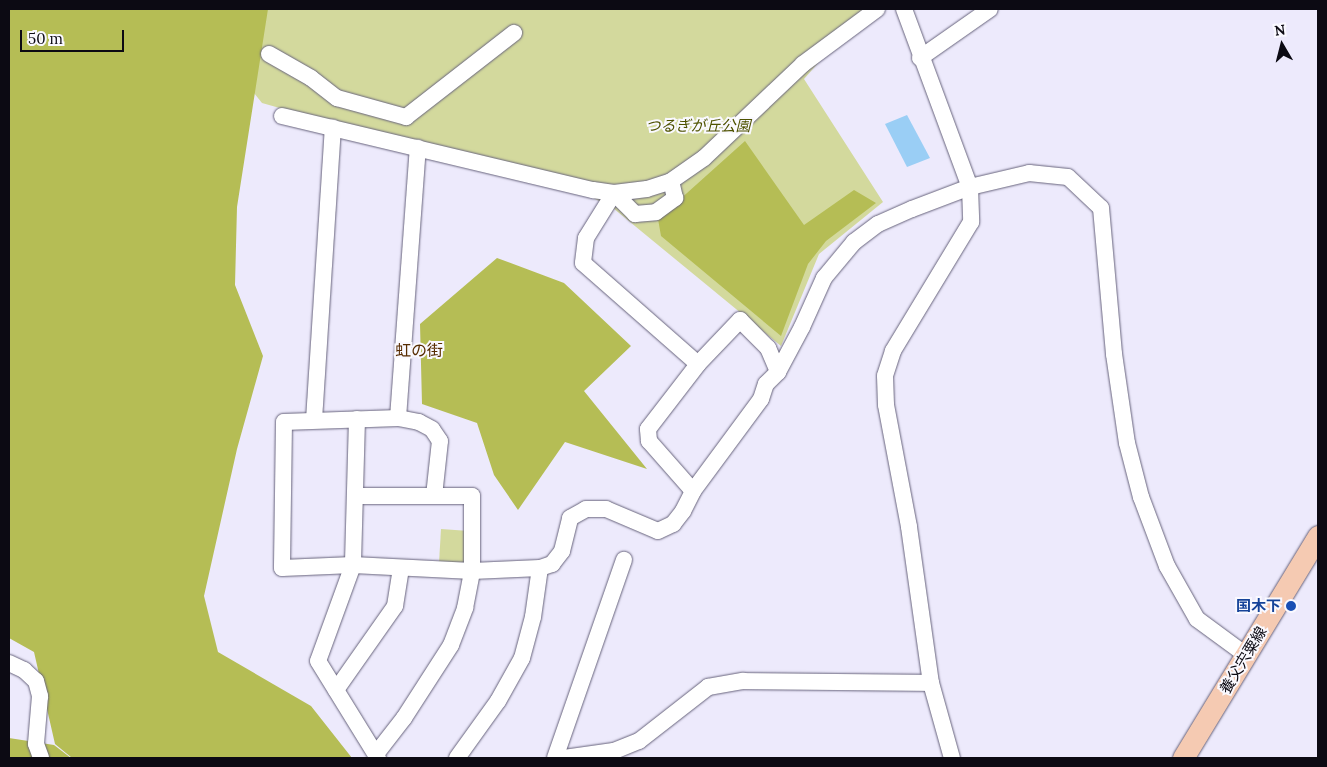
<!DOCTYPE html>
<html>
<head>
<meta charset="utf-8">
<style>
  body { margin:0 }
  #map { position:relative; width:1327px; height:767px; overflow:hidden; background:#edeafc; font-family:Lora,"Noto Sans JP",serif }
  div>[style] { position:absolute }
  .green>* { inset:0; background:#d3d99d }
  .forest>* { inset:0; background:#b5bd55 }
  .water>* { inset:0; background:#9acef5 }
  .roads { filter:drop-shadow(0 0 1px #67637c) drop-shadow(0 0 1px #67637c) }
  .minor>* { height:16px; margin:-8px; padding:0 8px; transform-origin:8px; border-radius:8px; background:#fff }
  .major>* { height:21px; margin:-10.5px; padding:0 10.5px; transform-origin:10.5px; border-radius:10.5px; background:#f5cab2 }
  .dots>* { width:14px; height:14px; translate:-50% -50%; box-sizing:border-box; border:2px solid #faf9ff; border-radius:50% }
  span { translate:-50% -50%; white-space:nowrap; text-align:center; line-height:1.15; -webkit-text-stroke:4px #faf9ff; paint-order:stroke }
  .park-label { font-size:15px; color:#4e5200; font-style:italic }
  .transit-label { font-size:15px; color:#164399; font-weight:700 }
  .right { translate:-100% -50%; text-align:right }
  .street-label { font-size:15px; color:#0c0a13 }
  .neighbourhood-label { font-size:16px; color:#572d02 }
  .frame { position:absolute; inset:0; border:10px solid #0c0a13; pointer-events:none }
  .north { position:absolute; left:1257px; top:20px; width:50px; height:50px; -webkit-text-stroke:4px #faf9ff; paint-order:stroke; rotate:352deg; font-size:14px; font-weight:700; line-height:20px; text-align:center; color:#0c0a13 }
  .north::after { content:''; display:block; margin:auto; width:18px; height:22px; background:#0c0a13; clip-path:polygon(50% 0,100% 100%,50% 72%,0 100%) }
  .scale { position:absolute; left:20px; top:30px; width:104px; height:22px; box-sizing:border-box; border:2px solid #0c0a13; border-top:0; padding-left:6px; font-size:15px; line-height:18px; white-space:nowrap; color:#0c0a13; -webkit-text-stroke:4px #faf9ff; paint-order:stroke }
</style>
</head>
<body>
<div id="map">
  <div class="green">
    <div style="clip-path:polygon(187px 9px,866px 9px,804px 79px,883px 202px,819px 254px,781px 346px,613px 208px,587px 195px,262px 103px)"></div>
    <div style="clip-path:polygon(441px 529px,469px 531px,466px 564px,439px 563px)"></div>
  </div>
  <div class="forest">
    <div style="clip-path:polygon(9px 9px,268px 9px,237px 207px,235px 285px,263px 356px,237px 449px,204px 596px,218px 652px,311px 706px,352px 758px,72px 758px,55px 744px,34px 652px,9px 638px)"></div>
    <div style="clip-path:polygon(745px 141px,804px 225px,854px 190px,876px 203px,826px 241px,808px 264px,781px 336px,661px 236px,658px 219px)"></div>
    <div style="clip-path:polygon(497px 258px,564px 283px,631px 346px,584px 391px,647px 469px,565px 442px,518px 510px,494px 475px,477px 423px,422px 404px,420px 324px)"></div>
    <div style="clip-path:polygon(9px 738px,54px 745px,71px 758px,9px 758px)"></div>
  </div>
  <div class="water">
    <div style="clip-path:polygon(907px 115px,930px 158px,907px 167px,885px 124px)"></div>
  </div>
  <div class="roads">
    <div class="minor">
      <div style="left:904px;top:9px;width:190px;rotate:69.7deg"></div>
      <div style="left:970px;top:187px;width:35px;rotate:88deg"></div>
      <div style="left:971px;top:222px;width:151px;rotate:121.2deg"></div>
      <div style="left:893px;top:351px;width:26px;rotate:108deg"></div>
      <div style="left:885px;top:376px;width:29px;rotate:88deg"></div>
      <div style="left:886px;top:405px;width:124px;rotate:79.3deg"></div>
      <div style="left:909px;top:527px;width:158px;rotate:82deg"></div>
      <div style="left:931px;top:683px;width:78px;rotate:74.4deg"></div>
      <div style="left:269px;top:54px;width:48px;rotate:29.7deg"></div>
      <div style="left:311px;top:78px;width:33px;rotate:38deg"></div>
      <div style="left:337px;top:98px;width:72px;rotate:15.4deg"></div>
      <div style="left:406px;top:117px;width:137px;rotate:-37.9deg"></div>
      <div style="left:920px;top:58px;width:85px;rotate:-35deg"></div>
      <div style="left:282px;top:116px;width:320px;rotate:13.4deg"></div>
      <div style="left:593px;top:190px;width:21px;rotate:8deg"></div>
      <div style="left:614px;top:193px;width:33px;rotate:-7deg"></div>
      <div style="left:647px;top:189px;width:25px;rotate:-18deg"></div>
      <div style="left:671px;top:181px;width:40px;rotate:-34.9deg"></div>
      <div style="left:704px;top:158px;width:137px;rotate:-43.5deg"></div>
      <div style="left:803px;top:64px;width:92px;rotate:-36.6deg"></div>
      <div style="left:614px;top:193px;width:53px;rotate:121.9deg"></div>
      <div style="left:586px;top:238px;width:25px;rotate:97deg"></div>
      <div style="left:583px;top:263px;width:153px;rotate:41.3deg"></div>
      <div style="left:614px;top:193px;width:30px;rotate:45deg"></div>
      <div style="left:635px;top:214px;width:21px;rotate:-5deg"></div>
      <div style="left:656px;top:212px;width:24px;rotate:-36deg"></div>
      <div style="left:675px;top:198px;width:17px;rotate:-103deg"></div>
      <div style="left:398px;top:418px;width:271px;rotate:-85.8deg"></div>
      <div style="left:357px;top:419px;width:146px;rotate:91.6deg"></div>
      <div style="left:353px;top:565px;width:102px;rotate:110deg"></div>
      <div style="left:318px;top:661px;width:114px;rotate:58.3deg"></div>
      <div style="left:314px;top:420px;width:293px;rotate:-86.3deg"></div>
      <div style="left:693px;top:491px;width:67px;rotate:-131.3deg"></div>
      <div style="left:649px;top:441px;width:12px;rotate:-95deg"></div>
      <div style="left:648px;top:429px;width:82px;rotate:-52.4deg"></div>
      <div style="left:698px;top:364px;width:61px;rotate:-46.3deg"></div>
      <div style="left:740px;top:320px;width:40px;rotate:45deg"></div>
      <div style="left:768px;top:348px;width:26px;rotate:67deg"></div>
      <div style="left:355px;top:496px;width:79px"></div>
      <div style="left:9px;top:663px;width:17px;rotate:25deg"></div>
      <div style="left:24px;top:670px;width:16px;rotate:43deg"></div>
      <div style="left:36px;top:681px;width:16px;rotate:75deg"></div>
      <div style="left:40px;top:696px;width:48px;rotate:94.8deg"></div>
      <div style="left:36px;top:744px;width:15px;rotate:70deg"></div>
      <div style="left:336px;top:690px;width:103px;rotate:-54.9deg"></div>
      <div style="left:395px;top:606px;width:37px;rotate:-81deg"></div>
      <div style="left:376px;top:754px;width:46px;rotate:-52.1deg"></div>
      <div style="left:404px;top:718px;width:87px;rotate:-57.2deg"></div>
      <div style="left:451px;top:645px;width:40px;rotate:-69deg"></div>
      <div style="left:465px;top:608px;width:38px;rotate:-79deg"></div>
      <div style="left:472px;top:571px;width:75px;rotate:-90deg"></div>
      <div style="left:472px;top:496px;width:38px;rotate:180deg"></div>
      <div style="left:434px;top:496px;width:55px;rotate:-83.8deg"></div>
      <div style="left:440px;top:441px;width:14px;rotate:-124deg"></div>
      <div style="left:432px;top:429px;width:15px;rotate:-152deg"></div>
      <div style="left:419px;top:422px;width:21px;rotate:-169deg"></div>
      <div style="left:398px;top:418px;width:114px;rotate:178deg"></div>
      <div style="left:284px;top:422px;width:146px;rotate:90.8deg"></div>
      <div style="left:282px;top:568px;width:71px;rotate:-2.4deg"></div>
      <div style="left:353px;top:565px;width:119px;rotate:2.9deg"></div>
      <div style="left:472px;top:571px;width:68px;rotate:-2.5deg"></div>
      <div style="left:540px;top:568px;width:13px;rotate:-18deg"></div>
      <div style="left:552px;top:564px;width:16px;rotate:-52deg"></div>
      <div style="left:562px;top:551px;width:34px;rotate:-76deg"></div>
      <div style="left:570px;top:518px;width:18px;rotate:-29deg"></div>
      <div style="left:586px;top:509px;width:20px"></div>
      <div style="left:606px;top:509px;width:56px;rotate:22.9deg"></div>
      <div style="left:658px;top:531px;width:17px;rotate:-25deg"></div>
      <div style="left:673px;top:524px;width:16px;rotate:-52deg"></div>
      <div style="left:683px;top:511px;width:22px;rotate:-63deg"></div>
      <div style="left:693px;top:491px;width:114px;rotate:-53.5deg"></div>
      <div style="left:761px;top:399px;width:16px;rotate:-72deg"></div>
      <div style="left:766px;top:384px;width:17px;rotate:-45deg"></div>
      <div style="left:778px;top:372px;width:51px;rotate:-61.9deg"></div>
      <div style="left:802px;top:327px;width:54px;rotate:-65.8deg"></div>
      <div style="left:824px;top:278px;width:47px;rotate:-50.2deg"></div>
      <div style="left:854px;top:242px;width:30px;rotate:-37deg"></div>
      <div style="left:878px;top:224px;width:37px;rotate:-24deg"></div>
      <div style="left:912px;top:209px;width:62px;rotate:-20.8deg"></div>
      <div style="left:970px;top:187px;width:61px;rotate:-13.3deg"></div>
      <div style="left:1029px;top:173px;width:39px;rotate:6deg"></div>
      <div style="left:1068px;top:177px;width:45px;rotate:43.2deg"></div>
      <div style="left:1101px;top:208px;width:147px;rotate:84.9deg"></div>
      <div style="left:1114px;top:354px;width:90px;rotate:81.7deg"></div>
      <div style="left:1127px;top:443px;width:56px;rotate:75.5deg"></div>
      <div style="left:1141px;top:497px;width:74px;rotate:69.4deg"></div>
      <div style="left:1167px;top:566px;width:61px;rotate:60.5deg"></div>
      <div style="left:1197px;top:619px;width:61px;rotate:36.3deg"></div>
      <div style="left:457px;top:758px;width:70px;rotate:-54.3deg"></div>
      <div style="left:498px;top:701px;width:49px;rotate:-60.8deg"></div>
      <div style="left:522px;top:658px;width:42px;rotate:-75deg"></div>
      <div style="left:533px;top:617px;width:49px;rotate:-81.9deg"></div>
      <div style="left:555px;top:758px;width:210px;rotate:-70.8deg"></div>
      <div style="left:564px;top:758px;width:50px;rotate:-8deg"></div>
      <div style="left:614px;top:751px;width:27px;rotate:-22deg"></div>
      <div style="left:639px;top:741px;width:88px;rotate:-38deg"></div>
      <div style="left:708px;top:687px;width:36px;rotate:-10deg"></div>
      <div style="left:743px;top:681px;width:188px;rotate:0.6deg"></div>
    </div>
    <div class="major">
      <div style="left:1183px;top:758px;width:260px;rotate:-58.7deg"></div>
    </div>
  </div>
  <div class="dots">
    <div style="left:1291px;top:606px;background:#1a4fb4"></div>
  </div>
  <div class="park-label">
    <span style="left:698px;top:126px">つるぎが丘公園</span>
  </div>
  <div class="transit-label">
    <span class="right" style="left:1281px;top:606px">国木下</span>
  </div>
  <div class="street-label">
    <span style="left:1243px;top:660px;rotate:-59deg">養父宍粟線</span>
  </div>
  <div class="neighbourhood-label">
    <span style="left:419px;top:350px">虹の街</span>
  </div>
  <div class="frame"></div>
  <div class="north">N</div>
  <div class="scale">50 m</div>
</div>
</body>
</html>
